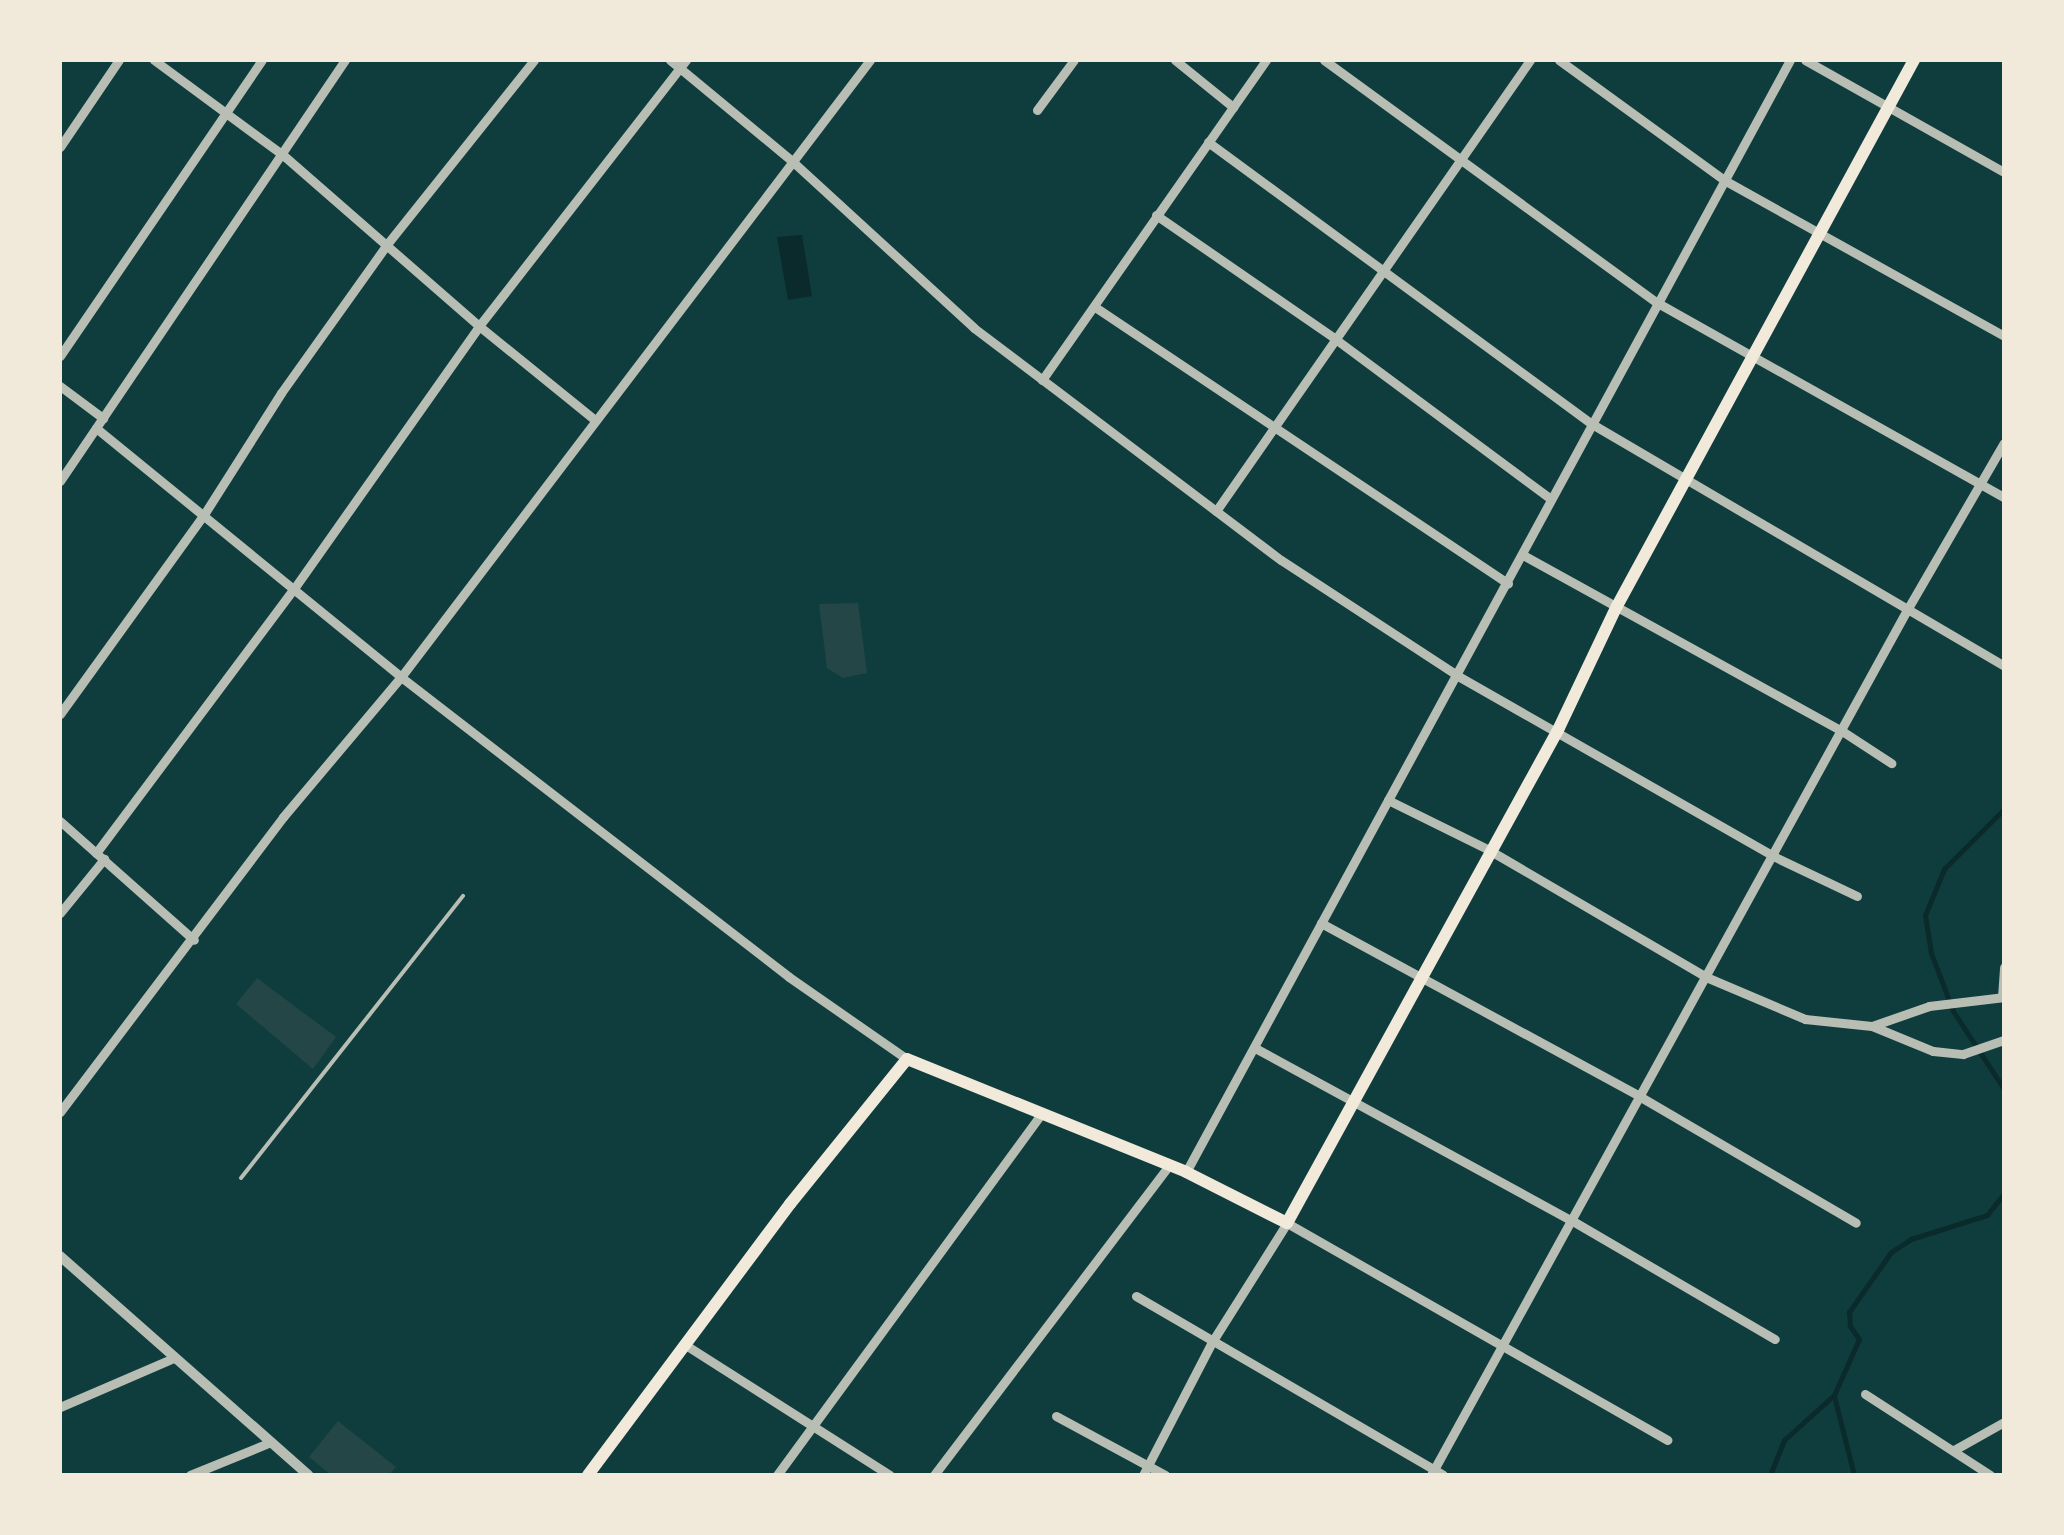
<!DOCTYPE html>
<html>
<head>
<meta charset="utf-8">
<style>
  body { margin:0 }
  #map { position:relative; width:2064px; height:1535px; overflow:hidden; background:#0f3d3e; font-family:Bitter,serif }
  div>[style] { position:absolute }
  .green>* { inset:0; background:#244646 }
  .water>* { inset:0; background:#0a2a2b }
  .stream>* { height:5px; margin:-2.5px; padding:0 2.5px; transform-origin:2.5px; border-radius:2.5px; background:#0a2a2b }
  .service>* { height:4px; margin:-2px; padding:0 2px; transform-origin:2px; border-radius:2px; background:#b8beb3 }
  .minor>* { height:9px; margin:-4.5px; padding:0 4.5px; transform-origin:4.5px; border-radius:4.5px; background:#b8beb3 }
  .tertiary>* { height:10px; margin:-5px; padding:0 5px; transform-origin:5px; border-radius:5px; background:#b8beb3 }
  .secondary>* { height:12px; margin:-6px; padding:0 6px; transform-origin:6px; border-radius:6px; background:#f1e9da }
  span { translate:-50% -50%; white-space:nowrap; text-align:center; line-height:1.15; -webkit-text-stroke:9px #f1e9da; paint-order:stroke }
  .frame { position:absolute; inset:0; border:62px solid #f1e9da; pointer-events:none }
</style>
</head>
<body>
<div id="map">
  <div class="green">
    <div style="clip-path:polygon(858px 603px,867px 673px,843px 678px,827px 668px,819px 604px)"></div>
    <div style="clip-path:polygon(257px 978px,336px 1037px,313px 1069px,236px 1004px)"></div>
    <div style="clip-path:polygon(338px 1421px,396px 1467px,389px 1475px,331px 1475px,309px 1457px)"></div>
  </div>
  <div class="water">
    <div style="clip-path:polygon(802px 235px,812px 296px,788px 300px,777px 237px)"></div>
  </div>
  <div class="stream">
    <div style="left:2004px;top:809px;width:85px;rotate:135deg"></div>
    <div style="left:1944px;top:869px;width:50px;rotate:112.4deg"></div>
    <div style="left:1925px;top:915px;width:38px;rotate:81deg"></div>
    <div style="left:1931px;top:953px;width:62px;rotate:69.2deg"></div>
    <div style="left:1953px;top:1011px;width:93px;rotate:56.8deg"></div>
    <div style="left:1834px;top:1396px;width:81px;rotate:75.8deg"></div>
    <div style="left:1770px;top:1475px;width:38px;rotate:-68deg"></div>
    <div style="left:1784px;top:1440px;width:67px;rotate:-42deg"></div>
    <div style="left:1834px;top:1395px;width:61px;rotate:-65.9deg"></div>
    <div style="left:1859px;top:1339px;width:16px;rotate:-125deg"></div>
    <div style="left:1850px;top:1326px;width:14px;rotate:-94deg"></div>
    <div style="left:1849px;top:1312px;width:73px;rotate:-55deg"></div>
    <div style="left:1891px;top:1252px;width:24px;rotate:-33deg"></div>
    <div style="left:1911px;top:1239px;width:80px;rotate:-17.5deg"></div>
    <div style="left:1987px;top:1215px;width:28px;rotate:-52deg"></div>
  </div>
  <div class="service">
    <div style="left:241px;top:1178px;width:359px;rotate:-51.8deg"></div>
  </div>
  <div class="minor">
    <div style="left:154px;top:60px;width:160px;rotate:36.4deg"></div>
    <div style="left:283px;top:155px;width:260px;rotate:41.1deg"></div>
    <div style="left:479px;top:326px;width:148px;rotate:39deg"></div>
    <div style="left:670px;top:60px;width:158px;rotate:39.6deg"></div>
    <div style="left:792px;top:161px;width:247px;rotate:42.5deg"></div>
    <div style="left:974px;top:328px;width:385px;rotate:37.1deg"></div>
    <div style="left:1281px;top:560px;width:212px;rotate:33.2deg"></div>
    <div style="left:1458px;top:676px;width:363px;rotate:29.7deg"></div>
    <div style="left:1773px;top:856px;width:93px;rotate:25.5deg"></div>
    <div style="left:1175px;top:60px;width:75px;rotate:39deg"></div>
    <div style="left:1324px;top:60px;width:411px;rotate:36.1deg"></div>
    <div style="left:1656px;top:302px;width:399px;rotate:29.3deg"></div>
    <div style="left:1559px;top:60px;width:204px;rotate:36deg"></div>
    <div style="left:1724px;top:180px;width:321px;rotate:29.1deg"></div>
    <div style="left:1805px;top:60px;width:228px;rotate:29.4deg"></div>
    <div style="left:1037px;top:110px;width:62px;rotate:-53.5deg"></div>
    <div style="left:1208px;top:142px;width:476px;rotate:36.3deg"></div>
    <div style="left:1592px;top:424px;width:478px;rotate:30.4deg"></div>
    <div style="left:60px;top:147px;width:105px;rotate:-55.9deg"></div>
    <div style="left:1156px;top:215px;width:216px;rotate:34.6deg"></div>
    <div style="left:1334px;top:338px;width:270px;rotate:36.6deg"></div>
    <div style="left:1095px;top:307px;width:497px;rotate:33.8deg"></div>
    <div style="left:60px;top:356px;width:358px;rotate:-55.7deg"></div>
    <div style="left:1042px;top:380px;width:391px;rotate:-55deg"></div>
    <div style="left:60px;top:386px;width:54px;rotate:36.7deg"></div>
    <div style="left:96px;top:428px;width:394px;rotate:39.2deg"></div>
    <div style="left:401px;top:677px;width:490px;rotate:37.7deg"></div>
    <div style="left:789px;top:977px;width:144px;rotate:34.8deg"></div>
    <div style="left:60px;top:481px;width:508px;rotate:-55.9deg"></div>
    <div style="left:1216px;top:511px;width:550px;rotate:-55.15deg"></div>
    <div style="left:1523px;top:555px;width:364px;rotate:28.9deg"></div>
    <div style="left:1842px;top:731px;width:59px;rotate:33.1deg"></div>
    <div style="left:60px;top:714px;width:244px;rotate:-54.2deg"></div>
    <div style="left:203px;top:516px;width:146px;rotate:-57.6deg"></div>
    <div style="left:281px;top:393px;width:184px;rotate:-54.5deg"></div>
    <div style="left:388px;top:243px;width:234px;rotate:-51.4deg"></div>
    <div style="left:1388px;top:800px;width:113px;rotate:26.3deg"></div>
    <div style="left:1489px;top:850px;width:251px;rotate:30.3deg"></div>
    <div style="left:1706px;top:977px;width:108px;rotate:23deg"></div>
    <div style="left:1805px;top:1019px;width:67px;rotate:6deg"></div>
    <div style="left:1872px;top:1026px;width:60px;rotate:-19.3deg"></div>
    <div style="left:1929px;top:1006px;width:76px;rotate:-6.8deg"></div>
    <div style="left:60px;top:821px;width:179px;rotate:41.6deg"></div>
    <div style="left:96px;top:853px;width:329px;rotate:-53.2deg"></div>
    <div style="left:293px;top:590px;width:323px;rotate:-54.8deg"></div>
    <div style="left:479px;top:326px;width:337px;rotate:-52.1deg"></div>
    <div style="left:60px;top:913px;width:70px;rotate:-50.8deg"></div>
    <div style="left:1321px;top:923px;width:362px;rotate:28.5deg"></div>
    <div style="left:1639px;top:1096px;width:251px;rotate:30.3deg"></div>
    <div style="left:2002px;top:997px;width:30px;rotate:-86deg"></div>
    <div style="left:1872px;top:1026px;width:66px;rotate:22.3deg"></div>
    <div style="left:1933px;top:1051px;width:30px;rotate:6deg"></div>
    <div style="left:1963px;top:1054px;width:43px;rotate:-18.9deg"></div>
    <div style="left:1255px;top:1048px;width:360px;rotate:28.6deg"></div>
    <div style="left:1571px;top:1220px;width:236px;rotate:30.3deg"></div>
    <div style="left:60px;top:1112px;width:370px;rotate:-52.9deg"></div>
    <div style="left:283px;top:817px;width:183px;rotate:-49.9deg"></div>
    <div style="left:401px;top:677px;width:775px;rotate:-52.76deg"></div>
    <div style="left:1186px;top:1172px;width:1265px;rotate:-61.49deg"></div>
    <div style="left:1136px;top:1296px;width:355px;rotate:30.2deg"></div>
    <div style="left:684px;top:1344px;width:244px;rotate:32.5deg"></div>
    <div style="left:1865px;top:1394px;width:149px;rotate:32.9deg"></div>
    <div style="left:60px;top:1407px;width:124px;rotate:-23.3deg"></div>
    <div style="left:1056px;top:1416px;width:124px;rotate:28.4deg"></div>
    <div style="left:1954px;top:1450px;width:57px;rotate:-29.2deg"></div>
    <div style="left:190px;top:1475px;width:87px;rotate:-22.2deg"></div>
    <div style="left:777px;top:1475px;width:445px;rotate:-53.8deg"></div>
    <div style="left:934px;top:1475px;width:389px;rotate:-52.8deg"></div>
    <div style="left:1143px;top:1475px;width:150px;rotate:-62.6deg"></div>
    <div style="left:1212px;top:1342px;width:141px;rotate:-57.8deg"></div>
    <div style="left:1287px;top:1223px;width:438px;rotate:29.7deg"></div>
    <div style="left:1431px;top:1475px;width:987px;rotate:-61.18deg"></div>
    <div style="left:1907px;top:610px;width:193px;rotate:-59.9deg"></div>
  </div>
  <div class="tertiary">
    <div style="left:60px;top:1256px;width:331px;rotate:41.4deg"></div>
  </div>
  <div class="secondary">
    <div style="left:588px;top:1475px;width:338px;rotate:-53.3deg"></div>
    <div style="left:790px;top:1204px;width:186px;rotate:-51.1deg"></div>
    <div style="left:907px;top:1059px;width:301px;rotate:22deg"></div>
    <div style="left:1186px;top:1172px;width:113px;rotate:26.8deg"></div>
    <div style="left:1287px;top:1223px;width:563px;rotate:-61.2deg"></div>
    <div style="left:1558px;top:730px;width:137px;rotate:-64.6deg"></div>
    <div style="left:1617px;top:606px;width:622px;rotate:-61.46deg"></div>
  </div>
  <div class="frame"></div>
</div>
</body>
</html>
